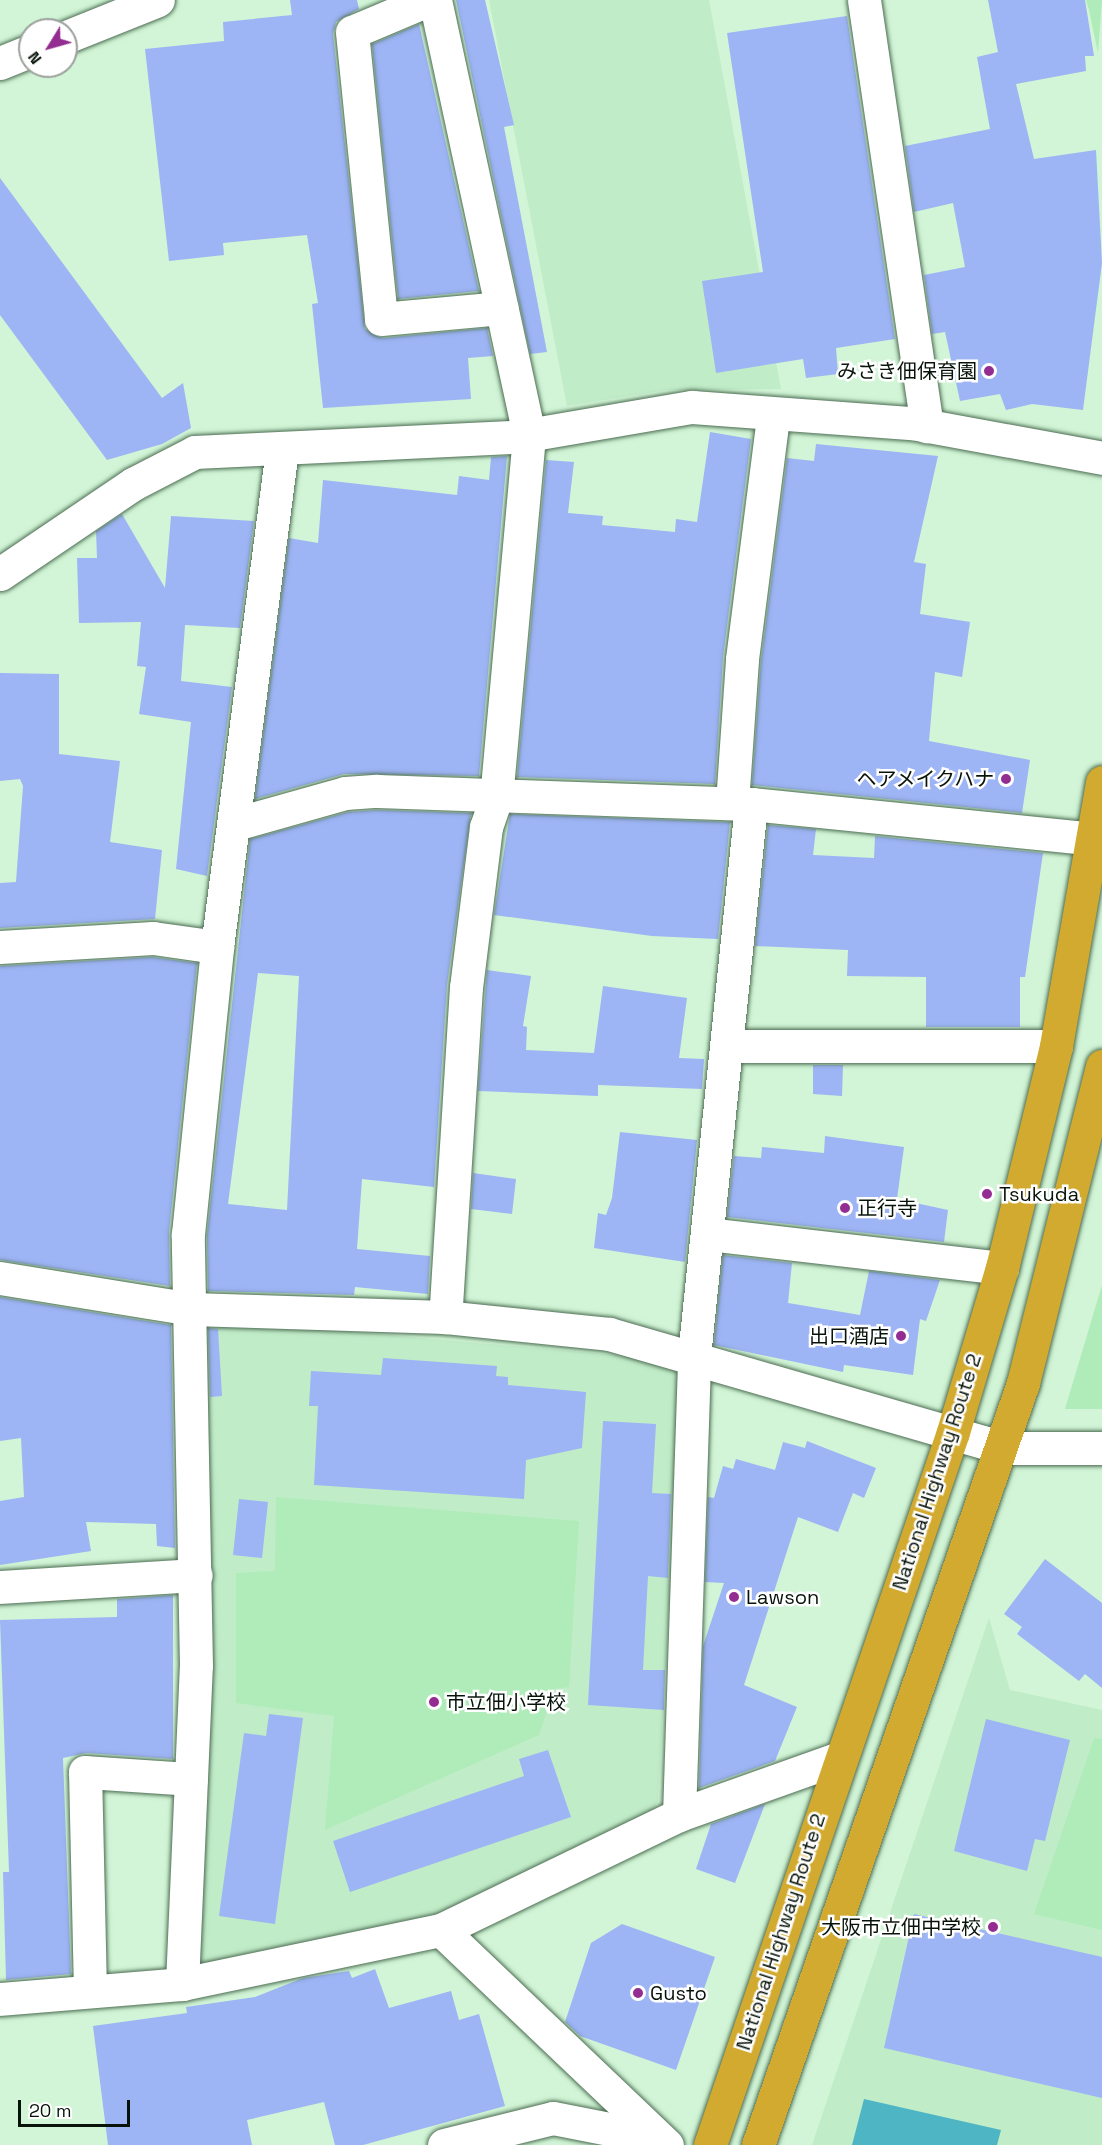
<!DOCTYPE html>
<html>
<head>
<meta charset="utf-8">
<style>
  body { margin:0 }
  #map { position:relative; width:1102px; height:2145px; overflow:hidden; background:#d1f5d6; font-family:"Space Grotesk","Noto Sans JP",sans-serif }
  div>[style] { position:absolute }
  .built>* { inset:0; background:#c1ecc8 }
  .green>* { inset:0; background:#afecb9 }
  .water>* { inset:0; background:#4eb5c5 }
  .building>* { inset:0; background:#9db4f5 }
  .roads { filter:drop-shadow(0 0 2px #4c6c52) drop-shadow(0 0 2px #4c6c52) }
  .minor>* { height:33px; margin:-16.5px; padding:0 16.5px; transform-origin:16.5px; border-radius:16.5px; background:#fff }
  .highway>* { height:33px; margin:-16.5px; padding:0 16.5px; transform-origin:16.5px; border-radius:16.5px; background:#d2aa2f }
  .dots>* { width:16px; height:16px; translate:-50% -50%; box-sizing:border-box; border:3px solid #fff; border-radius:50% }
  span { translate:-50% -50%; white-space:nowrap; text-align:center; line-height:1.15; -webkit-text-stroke:5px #fff; paint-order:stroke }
  .poi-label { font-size:20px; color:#071309 }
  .right { translate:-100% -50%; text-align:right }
  .left { translate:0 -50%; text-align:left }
  .street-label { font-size:20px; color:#071309 }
  .north { position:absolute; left:18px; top:18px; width:60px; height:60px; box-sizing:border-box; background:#fff; border:2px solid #9ca19d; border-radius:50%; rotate:233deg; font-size:16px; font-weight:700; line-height:24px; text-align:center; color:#071309 }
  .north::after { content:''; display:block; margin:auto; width:21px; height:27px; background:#942d91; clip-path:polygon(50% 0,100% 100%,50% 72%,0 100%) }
  .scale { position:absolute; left:18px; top:2100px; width:112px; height:27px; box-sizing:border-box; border:3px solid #071309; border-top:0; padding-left:8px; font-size:18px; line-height:21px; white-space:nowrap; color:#071309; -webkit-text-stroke:4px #fff; paint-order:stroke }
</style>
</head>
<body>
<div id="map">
  <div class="built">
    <div style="clip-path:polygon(489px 0,709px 0,781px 389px,667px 390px,567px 406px)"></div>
    <div style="clip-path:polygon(216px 1320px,673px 1360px,682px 1375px,658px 1801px,652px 1811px,459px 1909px,202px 1970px,194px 1963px,211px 1555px,197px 1332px)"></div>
    <div style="clip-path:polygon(989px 1618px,1010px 1690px,1102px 1710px,1102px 2145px,812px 2145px)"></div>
  </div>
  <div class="green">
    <div style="clip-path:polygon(1086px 0,1102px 0,1098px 53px,1089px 10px)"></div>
    <div style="clip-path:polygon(1102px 1285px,1102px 1409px,1065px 1409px)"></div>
    <div style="clip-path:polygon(276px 1497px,579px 1521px,569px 1687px,554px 1689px,539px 1735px,325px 1830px,334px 1716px,236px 1703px,236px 1573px,275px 1571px)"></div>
    <div style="clip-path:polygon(1094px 1738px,1102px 1739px,1102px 1930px,1034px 1914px)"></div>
  </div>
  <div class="water">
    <div style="clip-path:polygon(864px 2099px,1001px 2130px,997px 2145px,852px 2145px)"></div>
  </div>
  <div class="building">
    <div style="clip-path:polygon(290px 0,357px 0,359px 9px,336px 22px,333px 34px,365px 329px,383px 338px,487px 328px,493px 356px,468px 358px,471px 399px,323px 408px,312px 304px,318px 303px,307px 235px,223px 243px,224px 255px,169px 261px,145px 49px,224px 41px,223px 22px,292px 15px)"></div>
    <div style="clip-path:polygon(456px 0,485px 0,514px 125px,504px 127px,547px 352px,530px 354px)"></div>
    <div style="clip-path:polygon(988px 0,1085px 0,1094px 56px,1085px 56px,1086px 71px,1016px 84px,1034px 159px,1096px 150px,1102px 263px,1083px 410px,1032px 404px,1006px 410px,1000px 394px,960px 401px,945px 332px,932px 334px,924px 275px,965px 267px,953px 203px,914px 212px,905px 146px,990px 129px,977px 57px,998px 52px)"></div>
    <div style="clip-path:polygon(847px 16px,895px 339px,836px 348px,838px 374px,806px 378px,803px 359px,716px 373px,702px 281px,763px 272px,727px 33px)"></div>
    <div style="clip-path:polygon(419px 24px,479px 291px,398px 299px,372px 44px)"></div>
    <div style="clip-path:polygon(0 178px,162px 398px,183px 383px,191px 428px,162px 444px,107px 460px,0 315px)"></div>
    <div style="clip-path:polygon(710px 432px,751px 439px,723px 657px,715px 784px,517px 777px,546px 460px,574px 462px,568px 513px,603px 516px,602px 525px,675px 532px,676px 519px,697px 522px)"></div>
    <div style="clip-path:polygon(816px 444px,938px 456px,914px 562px,926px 564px,920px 614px,970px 622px,962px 677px,935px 672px,929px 741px,1030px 760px,1022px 813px,752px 785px,761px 661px,787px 458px,814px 461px)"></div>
    <div style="clip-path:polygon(507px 456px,479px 776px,344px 774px,255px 799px,289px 538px,318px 543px,323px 480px,457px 495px,459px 476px,489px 480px,491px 457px)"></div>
    <div style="clip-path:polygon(122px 514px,165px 588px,171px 516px,254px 521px,240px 628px,185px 625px,181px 681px,232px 687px,207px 876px,176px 869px,191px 722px,139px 714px,146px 667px,137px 666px,141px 622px,79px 623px,77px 558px,97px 558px,96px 531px)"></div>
    <div style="clip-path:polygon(0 673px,59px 674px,59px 754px,120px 761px,110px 842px,162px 850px,155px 919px,0 928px,0 883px,16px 882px,23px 786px,20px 779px,0 781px)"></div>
    <div style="clip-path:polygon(evenodd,377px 810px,471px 813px,447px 985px,434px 1187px,362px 1179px,357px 1249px,430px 1256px,428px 1294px,355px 1287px,354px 1295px,208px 1291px,207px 1235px,250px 839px,348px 812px,377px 810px,258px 973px,299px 976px,287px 1210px,228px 1204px,258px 973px)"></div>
    <div style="clip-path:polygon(510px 814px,730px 822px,718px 939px,652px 936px,494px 915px)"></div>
    <div style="clip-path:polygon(768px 825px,816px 829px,813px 855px,874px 858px,875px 836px,1043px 853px,1025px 977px,1020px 977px,1020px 1027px,926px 1027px,926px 977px,847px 976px,848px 950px,755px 946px)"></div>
    <div style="clip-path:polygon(152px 957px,197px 963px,169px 1232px,170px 1286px,0 1260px,0 966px)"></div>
    <div style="clip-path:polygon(487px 970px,531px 976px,523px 1026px,527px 1027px,526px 1050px,594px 1053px,603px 986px,687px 998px,679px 1058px,704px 1059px,702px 1089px,598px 1085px,598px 1096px,478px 1091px)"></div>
    <div style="clip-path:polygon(813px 1065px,843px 1065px,842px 1096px,813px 1094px)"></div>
    <div style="clip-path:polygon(620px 1132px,697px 1140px,685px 1262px,594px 1248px,598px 1213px,606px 1215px,612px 1198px)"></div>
    <div style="clip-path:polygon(825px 1136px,904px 1147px,897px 1199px,948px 1210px,944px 1242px,727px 1217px,734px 1156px,761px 1158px,762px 1147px,824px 1153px)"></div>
    <div style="clip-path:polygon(473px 1173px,516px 1179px,512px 1214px,471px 1209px)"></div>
    <div style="clip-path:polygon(723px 1255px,792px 1263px,788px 1303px,860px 1315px,869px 1271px,940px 1280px,926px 1321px,920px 1319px,913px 1375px,844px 1365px,843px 1372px,714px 1345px)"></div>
    <div style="clip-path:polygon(0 1297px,171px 1325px,175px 1548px,157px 1546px,156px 1524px,86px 1522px,91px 1551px,0 1565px,0 1501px,24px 1497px,21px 1438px,0 1441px)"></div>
    <div style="clip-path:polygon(208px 1328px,218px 1329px,222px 1396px,210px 1397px)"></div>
    <div style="clip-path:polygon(383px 1358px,497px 1366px,496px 1376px,508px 1377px,508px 1385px,586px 1392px,582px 1448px,526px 1460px,524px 1499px,314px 1485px,318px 1406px,309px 1406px,311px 1371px,381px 1375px)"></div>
    <div style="clip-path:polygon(603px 1421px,656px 1424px,652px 1493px,671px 1494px,668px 1578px,648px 1576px,643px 1670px,665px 1670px,664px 1710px,588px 1705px)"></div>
    <div style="clip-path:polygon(807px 1441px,876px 1468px,864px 1498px,853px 1493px,838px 1532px,798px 1517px,744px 1685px,797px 1707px,775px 1761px,699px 1788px,703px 1646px,724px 1583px,705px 1582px,708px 1497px,714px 1498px,723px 1466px,733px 1469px,736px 1459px,775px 1470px,783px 1442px,805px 1448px)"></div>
    <div style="clip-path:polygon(239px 1499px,268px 1502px,262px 1558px,233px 1555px)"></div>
    <div style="clip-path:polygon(1045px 1559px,1102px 1603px,1102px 1688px,1085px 1674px,1079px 1681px,1017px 1634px,1022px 1627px,1004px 1614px)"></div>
    <div style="clip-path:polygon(173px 1595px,173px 1759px,86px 1753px,63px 1758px,71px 1974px,6px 1980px,3px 1872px,9px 1872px,0 1620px,117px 1617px,117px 1599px)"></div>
    <div style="clip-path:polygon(269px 1714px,303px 1718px,275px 1924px,219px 1916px,244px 1733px,266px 1736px)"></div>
    <div style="clip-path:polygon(986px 1719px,1070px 1740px,1045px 1841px,1035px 1839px,1027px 1871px,954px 1851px)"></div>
    <div style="clip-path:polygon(548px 1750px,571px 1817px,350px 1892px,333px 1841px,524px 1776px,519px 1759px)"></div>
    <div style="clip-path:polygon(765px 1804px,735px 1883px,696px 1869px,711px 1824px)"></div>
    <div style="clip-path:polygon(914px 1914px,1102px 1957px,1102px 2098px,884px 2048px)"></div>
    <div style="clip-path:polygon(622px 1924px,715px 1957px,676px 2070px,580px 2036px,565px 2022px,591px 1943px)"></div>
    <div style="clip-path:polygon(375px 1969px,389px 2008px,451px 1991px,459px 2020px,479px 2014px,505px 2106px,363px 2145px,335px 2145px,324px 2102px,247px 2120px,252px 2145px,108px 2145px,93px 2026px,187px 2013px,186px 2007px,255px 1997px,303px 1978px,349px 1971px,352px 1978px)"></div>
  </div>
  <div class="roads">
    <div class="minor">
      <div style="left:428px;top:0;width:82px;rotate:157.2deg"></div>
      <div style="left:352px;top:32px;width:288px;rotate:84.2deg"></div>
      <div style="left:381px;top:319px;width:121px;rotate:-5.2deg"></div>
      <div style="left:435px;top:0;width:446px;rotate:77.8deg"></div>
      <div style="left:529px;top:436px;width:364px;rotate:95.2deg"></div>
      <div style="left:496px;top:798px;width:31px;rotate:109deg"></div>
      <div style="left:486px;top:827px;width:161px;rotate:97.1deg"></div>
      <div style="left:466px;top:987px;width:331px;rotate:93.6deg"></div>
      <div style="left:864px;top:0;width:431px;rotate:81.6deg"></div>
      <div style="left:66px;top:37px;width:99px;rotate:-21.9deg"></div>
      <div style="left:0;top:63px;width:32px;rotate:-22deg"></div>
      <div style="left:0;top:574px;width:161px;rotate:-34.1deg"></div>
      <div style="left:133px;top:484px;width:70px;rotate:-27.3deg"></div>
      <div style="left:195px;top:452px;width:321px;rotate:-2.7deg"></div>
      <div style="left:516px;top:437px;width:179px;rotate:-9.7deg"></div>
      <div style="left:692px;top:407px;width:221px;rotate:4.2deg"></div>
      <div style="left:912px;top:423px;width:193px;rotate:10.4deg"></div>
      <div style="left:732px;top:803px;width:144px;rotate:-86deg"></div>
      <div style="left:742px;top:659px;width:244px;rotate:-82.7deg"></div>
      <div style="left:235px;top:824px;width:114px;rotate:-15.7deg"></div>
      <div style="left:345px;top:793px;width:32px;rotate:-4deg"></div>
      <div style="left:377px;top:791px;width:374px;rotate:2deg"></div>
      <div style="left:751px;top:804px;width:345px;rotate:5.8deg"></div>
      <div style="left:0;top:947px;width:153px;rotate:-3.4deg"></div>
      <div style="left:153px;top:938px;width:65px;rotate:8deg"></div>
      <div style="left:729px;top:1046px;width:327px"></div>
      <div style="left:708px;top:1234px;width:296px;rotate:6.6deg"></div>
      <div style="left:0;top:1278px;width:194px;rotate:9.2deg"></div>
      <div style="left:192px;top:1309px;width:253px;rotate:1.8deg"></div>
      <div style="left:445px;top:1317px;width:165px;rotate:5.9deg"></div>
      <div style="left:609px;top:1334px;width:410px;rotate:16.1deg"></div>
      <div style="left:1003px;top:1448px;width:99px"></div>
      <div style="left:0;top:1587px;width:196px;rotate:-3.5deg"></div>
      <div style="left:679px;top:1815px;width:459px;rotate:-88.1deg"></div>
      <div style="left:694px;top:1356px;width:555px;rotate:-84.1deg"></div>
      <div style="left:441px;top:1930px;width:312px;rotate:43.6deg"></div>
      <div style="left:182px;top:1984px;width:318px;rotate:-87.5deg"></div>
      <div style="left:196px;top:1666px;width:432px;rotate:-91.1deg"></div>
      <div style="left:188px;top:1234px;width:288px;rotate:-84.2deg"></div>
      <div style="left:217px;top:947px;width:502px;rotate:-82.56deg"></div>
      <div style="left:90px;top:1991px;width:219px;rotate:-91.3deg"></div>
      <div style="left:85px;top:1772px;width:106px;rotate:3.8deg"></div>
      <div style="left:0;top:1999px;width:183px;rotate:-4.7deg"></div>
      <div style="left:182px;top:1984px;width:265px;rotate:-11.8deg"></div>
      <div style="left:441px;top:1930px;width:264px;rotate:-25.8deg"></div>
      <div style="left:679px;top:1815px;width:170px;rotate:-19.6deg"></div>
      <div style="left:444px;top:2145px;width:112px;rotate:-13.9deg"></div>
      <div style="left:553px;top:2118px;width:104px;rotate:11.1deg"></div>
    </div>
    <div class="highway">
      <div style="left:710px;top:2145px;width:753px;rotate:-71.18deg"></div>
      <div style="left:953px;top:1432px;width:171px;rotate:-73.4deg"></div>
      <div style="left:1002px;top:1268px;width:228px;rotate:-76.3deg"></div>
      <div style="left:1056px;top:1046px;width:268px;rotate:-80.1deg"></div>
      <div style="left:758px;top:2145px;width:807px;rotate:-70.82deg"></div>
      <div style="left:1023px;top:1383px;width:327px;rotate:-76deg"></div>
    </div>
  </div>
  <div class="dots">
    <div style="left:989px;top:371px;background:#942d91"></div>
    <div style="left:1006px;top:779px;background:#942d91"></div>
    <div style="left:987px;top:1194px;background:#942d91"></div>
    <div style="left:845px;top:1208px;background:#942d91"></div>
    <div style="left:901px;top:1336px;background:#942d91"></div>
    <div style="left:734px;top:1597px;background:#942d91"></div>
    <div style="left:434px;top:1702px;background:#942d91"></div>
    <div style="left:993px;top:1927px;background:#942d91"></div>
    <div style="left:638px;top:1993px;background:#942d91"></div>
  </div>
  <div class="poi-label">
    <span class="right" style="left:977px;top:371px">みさき佃保育園</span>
    <span class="right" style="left:994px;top:779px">ヘアメイクハナ</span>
    <span class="left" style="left:999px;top:1194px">Tsukuda</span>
    <span class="left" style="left:857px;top:1208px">正行寺</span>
    <span class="right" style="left:889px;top:1336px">出口酒店</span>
    <span class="left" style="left:746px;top:1597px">Lawson</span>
    <span class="left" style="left:446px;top:1702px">市立佃小学校</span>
    <span class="right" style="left:981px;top:1927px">大阪市立佃中学校</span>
    <span class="left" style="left:650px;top:1993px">Gusto</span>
  </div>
  <div class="street-label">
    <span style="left:937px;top:1472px;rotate:-72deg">National Highway Route 2</span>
    <span style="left:781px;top:1932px;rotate:-72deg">National Highway Route 2</span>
  </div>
  <div class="north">N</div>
  <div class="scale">20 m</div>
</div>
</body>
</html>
